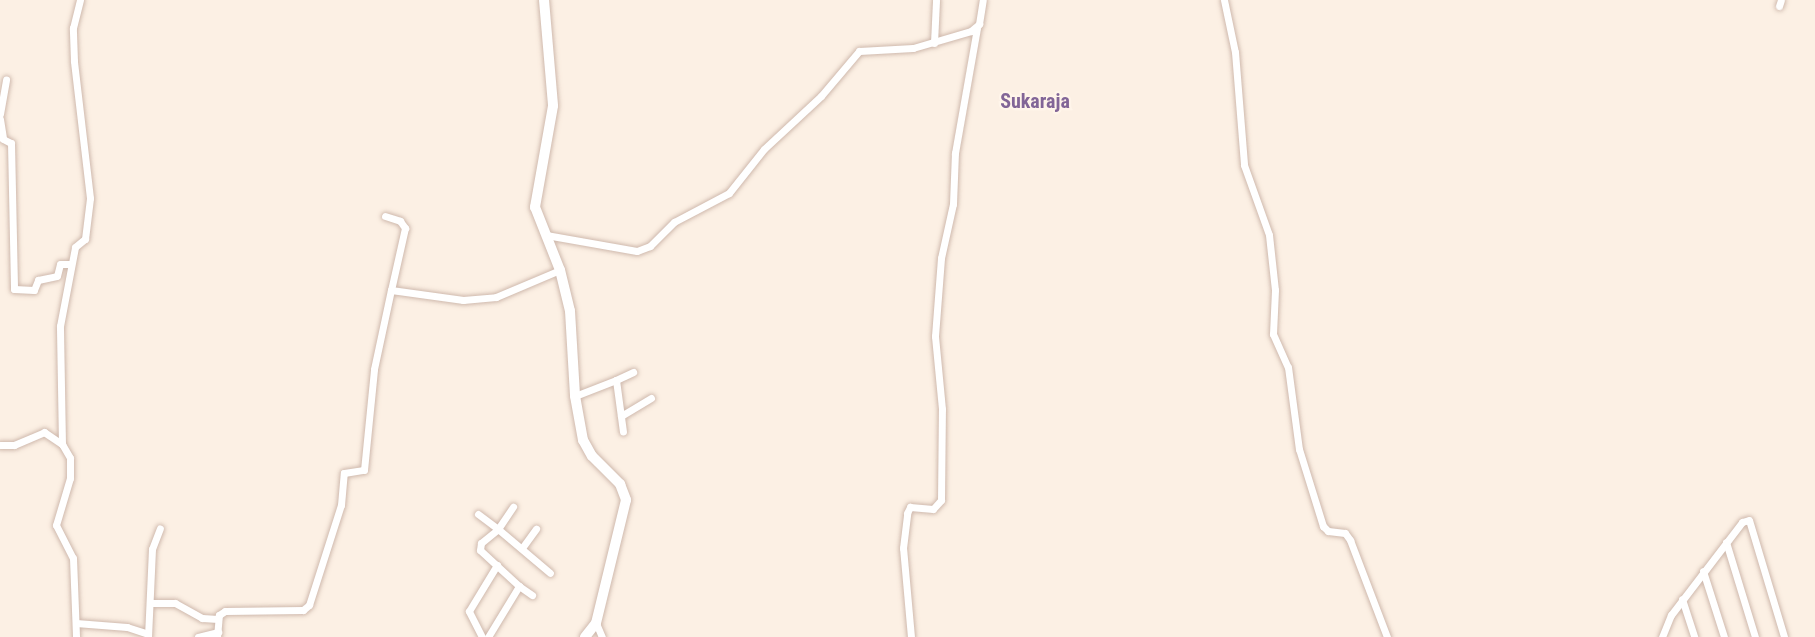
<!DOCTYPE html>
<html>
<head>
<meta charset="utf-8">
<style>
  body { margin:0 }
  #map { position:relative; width:1815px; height:637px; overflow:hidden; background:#fcf0e4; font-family:"Roboto Condensed",sans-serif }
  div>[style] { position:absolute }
  .roads { filter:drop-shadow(0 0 2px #cfb9ad) drop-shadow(0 0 2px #cfb9ad) }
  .street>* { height:7px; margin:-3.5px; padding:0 3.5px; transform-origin:3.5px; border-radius:3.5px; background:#fff }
  .secondary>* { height:10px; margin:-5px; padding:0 5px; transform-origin:5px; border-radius:5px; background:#fff }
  span { translate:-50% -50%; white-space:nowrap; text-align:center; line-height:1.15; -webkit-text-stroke:4.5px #fff5ea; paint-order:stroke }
  .quarter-label { font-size:20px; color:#826597; font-weight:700 }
</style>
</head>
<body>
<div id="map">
  <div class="roads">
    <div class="street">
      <div style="left:1224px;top:0;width:53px;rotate:78.1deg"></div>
      <div style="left:1235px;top:52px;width:113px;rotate:85.4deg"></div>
      <div style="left:1244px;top:165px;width:74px;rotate:70.3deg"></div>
      <div style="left:1269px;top:235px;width:55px;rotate:83.8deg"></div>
      <div style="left:1275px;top:290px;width:44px;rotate:92.6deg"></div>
      <div style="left:1273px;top:334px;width:36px;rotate:66deg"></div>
      <div style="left:1288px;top:367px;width:83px;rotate:82.4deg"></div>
      <div style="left:1299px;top:449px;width:81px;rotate:72.7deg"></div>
      <div style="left:1323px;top:526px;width:7px;rotate:45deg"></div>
      <div style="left:1328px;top:531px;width:17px;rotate:7deg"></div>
      <div style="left:1345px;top:533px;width:9px;rotate:54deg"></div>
      <div style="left:1350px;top:540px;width:104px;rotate:69.1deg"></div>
      <div style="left:1779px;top:6px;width:6px;rotate:-72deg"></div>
      <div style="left:934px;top:43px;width:43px;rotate:-87.3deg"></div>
      <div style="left:0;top:114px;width:35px;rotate:-80deg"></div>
      <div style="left:0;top:119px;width:20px;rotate:81deg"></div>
      <div style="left:3px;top:139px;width:9px;rotate:27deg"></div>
      <div style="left:11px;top:143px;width:146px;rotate:88.8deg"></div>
      <div style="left:14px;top:289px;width:20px;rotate:3deg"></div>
      <div style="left:34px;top:290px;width:11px;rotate:-68deg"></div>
      <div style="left:38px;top:280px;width:19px;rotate:-12deg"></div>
      <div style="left:57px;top:276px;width:12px;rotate:-76deg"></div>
      <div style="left:60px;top:264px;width:11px"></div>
      <div style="left:385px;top:216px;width:16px;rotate:18deg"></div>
      <div style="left:400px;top:221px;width:9px;rotate:54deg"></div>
      <div style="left:405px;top:228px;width:64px;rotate:102.7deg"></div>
      <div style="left:546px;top:235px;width:92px;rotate:10deg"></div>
      <div style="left:637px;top:251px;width:14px;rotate:-21deg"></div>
      <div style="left:650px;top:246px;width:34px;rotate:-45deg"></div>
      <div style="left:674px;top:222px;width:62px;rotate:-27.8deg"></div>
      <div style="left:729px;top:193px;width:56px;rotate:-51.5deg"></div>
      <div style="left:764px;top:149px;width:78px;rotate:-42.9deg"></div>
      <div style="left:821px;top:96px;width:59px;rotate:-49.8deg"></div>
      <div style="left:859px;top:51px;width:54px;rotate:-3.2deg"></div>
      <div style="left:913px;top:48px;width:60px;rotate:-16.3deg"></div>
      <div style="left:971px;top:31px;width:11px;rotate:-41deg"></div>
      <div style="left:979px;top:24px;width:24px;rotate:-81deg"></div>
      <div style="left:616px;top:380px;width:19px;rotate:-25deg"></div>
      <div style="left:575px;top:396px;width:44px;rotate:-21.3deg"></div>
      <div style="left:616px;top:380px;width:52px;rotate:82.3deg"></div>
      <div style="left:621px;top:416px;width:35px;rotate:-31deg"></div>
      <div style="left:62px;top:444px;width:118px;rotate:-91deg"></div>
      <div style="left:60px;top:326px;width:80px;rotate:-79.2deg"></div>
      <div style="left:75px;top:247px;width:13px;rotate:-39deg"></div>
      <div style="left:85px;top:239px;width:41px;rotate:-83deg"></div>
      <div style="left:90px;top:198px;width:138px;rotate:-96.7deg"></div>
      <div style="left:74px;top:61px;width:33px;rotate:-92deg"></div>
      <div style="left:73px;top:28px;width:29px;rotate:-76deg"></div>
      <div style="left:0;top:445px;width:14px"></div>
      <div style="left:14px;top:445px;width:33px;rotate:-23deg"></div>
      <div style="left:44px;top:432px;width:22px;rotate:34deg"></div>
      <div style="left:62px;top:444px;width:16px;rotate:60deg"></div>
      <div style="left:70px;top:458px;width:20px;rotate:90deg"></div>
      <div style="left:70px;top:478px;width:49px;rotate:106.6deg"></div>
      <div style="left:56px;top:525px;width:37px;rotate:63deg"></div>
      <div style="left:73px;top:558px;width:79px;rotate:87.8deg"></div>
      <div style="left:478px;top:514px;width:25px;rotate:37deg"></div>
      <div style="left:498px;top:529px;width:27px;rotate:-56deg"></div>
      <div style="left:1726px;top:542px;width:99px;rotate:73deg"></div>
      <div style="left:522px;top:548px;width:24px;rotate:-54deg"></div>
      <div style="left:1703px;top:571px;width:69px;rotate:72.3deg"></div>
      <div style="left:519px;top:586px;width:16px;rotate:35deg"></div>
      <div style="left:1682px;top:599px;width:40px;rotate:72deg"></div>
      <div style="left:150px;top:603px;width:25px"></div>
      <div style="left:175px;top:603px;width:31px;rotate:29deg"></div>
      <div style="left:202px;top:618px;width:16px;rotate:4deg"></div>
      <div style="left:76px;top:623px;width:51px;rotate:4.5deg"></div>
      <div style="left:127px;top:627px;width:22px;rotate:18deg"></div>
      <div style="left:596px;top:623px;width:15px;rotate:67deg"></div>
      <div style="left:148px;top:637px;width:88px;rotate:-87.4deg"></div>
      <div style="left:152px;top:549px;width:22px;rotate:-69deg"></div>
      <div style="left:198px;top:637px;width:21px;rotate:-14deg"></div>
      <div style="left:217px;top:637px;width:22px;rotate:-85deg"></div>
      <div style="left:219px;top:615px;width:7px;rotate:-34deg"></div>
      <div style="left:225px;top:611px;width:78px;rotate:-0.7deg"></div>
      <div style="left:303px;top:610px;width:8px;rotate:-40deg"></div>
      <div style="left:309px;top:605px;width:105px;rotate:-72.3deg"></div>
      <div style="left:341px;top:505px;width:32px;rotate:-85deg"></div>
      <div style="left:344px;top:473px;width:20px;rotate:-9deg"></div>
      <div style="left:364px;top:470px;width:101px;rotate:-84.3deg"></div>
      <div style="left:374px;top:369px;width:81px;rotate:-77.9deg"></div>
      <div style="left:391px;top:290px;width:73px;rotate:7.9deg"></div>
      <div style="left:463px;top:300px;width:33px;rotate:-5deg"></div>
      <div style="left:496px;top:297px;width:69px;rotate:-22.9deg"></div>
      <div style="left:482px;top:637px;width:29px;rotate:-117deg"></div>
      <div style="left:469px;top:611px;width:54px;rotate:-58.7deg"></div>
      <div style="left:488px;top:637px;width:60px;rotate:-58.7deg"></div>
      <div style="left:519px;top:586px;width:53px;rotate:-137.3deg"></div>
      <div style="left:480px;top:550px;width:7px;rotate:-82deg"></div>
      <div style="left:481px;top:543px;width:22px;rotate:-39deg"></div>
      <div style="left:498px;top:529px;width:68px;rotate:40.2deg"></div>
      <div style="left:911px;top:637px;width:89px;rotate:-95.1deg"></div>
      <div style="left:903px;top:548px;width:35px;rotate:-83deg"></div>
      <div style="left:907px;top:513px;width:7px;rotate:-63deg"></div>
      <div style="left:910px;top:507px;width:23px;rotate:5deg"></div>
      <div style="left:933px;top:509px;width:12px;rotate:-48deg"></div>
      <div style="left:941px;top:500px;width:91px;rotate:-89.4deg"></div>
      <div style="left:942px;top:409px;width:73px;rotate:-95.5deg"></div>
      <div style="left:935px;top:336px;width:78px;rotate:-85.6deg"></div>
      <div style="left:941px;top:258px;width:55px;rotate:-77.5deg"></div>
      <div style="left:953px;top:204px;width:51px;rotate:-87.8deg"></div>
      <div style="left:955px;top:153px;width:127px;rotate:-80deg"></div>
      <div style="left:1662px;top:637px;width:24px;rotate:-68deg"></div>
      <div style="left:1671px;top:615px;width:117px;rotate:-52.6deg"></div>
      <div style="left:1742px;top:522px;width:7px;rotate:-16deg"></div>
      <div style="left:1749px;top:520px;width:122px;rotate:73.3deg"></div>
    </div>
    <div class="secondary">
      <div style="left:544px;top:0;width:106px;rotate:85.1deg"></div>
      <div style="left:553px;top:106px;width:103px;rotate:100.1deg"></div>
      <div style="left:535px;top:207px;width:68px;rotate:68.4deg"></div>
      <div style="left:560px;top:270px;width:42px;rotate:76.3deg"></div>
      <div style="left:570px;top:311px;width:85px;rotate:86.6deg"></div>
      <div style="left:575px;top:396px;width:45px;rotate:79.7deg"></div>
      <div style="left:583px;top:440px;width:18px;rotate:61deg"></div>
      <div style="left:592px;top:456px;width:40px;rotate:45deg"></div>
      <div style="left:620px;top:484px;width:17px;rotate:69deg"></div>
      <div style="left:626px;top:500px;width:127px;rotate:103.7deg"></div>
      <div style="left:596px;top:623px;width:18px;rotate:128deg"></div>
    </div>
  </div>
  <div class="quarter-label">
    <span style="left:1035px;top:101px">Sukaraja</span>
  </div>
</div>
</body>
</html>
